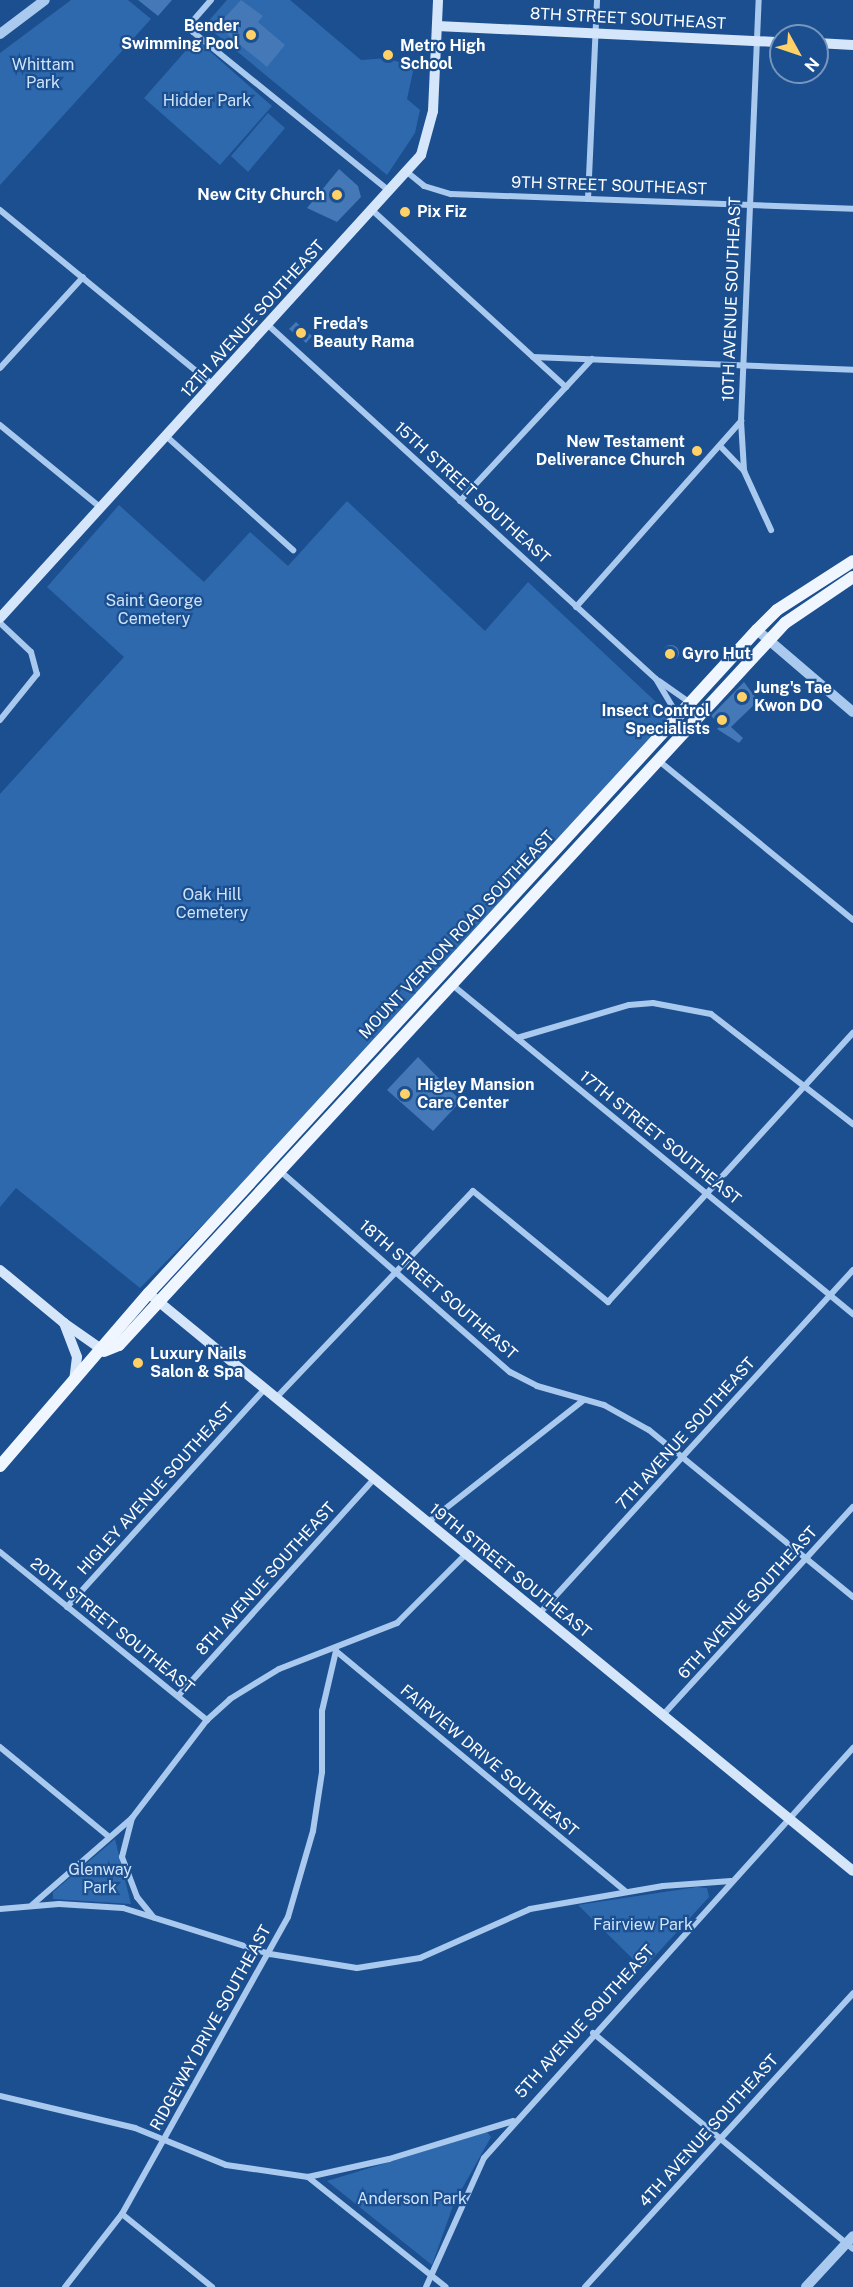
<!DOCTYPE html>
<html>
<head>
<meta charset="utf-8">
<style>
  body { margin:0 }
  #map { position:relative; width:853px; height:2287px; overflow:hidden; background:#1b4f8f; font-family:"Public Sans",sans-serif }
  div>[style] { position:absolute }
  .green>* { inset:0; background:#2e69ad }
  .building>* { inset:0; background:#4478b7 }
  .round { border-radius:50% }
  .minor>* { height:6px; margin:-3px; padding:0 3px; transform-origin:3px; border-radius:3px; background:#a9c9ee }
  .tertiary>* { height:10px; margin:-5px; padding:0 5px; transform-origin:5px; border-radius:5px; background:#a9c9ee }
  .secondary>* { height:10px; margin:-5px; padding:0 5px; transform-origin:5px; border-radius:5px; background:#d6e6fa }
  .primary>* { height:12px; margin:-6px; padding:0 6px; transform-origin:6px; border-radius:6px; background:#f0f6ff }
  .dots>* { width:16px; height:16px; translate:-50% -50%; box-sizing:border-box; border:3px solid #1b4f8f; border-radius:50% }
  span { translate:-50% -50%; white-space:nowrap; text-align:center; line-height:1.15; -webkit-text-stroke:4.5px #1b4f8f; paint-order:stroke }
  .street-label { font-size:16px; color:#fff }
  .poi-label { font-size:16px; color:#fff; font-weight:700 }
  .right { translate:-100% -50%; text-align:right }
  .left { translate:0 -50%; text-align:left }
  .park-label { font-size:16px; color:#cfe3fa }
  .north { position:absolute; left:769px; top:24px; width:60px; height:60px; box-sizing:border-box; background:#1b4f8f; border:2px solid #7695bc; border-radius:50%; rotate:130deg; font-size:16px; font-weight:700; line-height:24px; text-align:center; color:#fff }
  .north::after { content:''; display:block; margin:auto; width:21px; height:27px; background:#ffd166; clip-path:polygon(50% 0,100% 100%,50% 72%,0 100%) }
</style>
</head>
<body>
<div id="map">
  <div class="green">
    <div style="clip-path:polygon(71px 0,128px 0,151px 19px,0 185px,0 53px)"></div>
    <div style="clip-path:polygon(227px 0,290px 0,361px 60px,387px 58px,414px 67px,407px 99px,420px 110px,415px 133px,387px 175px,205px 25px)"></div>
    <div style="clip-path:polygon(196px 39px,272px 106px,220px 165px,144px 98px)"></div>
    <div style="clip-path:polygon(268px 113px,285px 128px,248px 172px,231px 156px)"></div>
    <div style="clip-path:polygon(347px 501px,485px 631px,528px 582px,671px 716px,229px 1198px,140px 1288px,16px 1188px,0 1207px,0 794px,124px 657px,47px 587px,119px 505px,204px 582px,250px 532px,288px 566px)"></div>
    <div style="clip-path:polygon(115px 1839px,131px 1904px,53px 1899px,53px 1892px)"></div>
    <div style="clip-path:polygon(697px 1887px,707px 1888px,709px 1897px,643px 1969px,578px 1905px)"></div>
    <div style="clip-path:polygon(487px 2132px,491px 2137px,454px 2203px,432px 2265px,327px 2181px)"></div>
  </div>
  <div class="building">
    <div style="clip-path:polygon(138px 0,172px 0,158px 16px)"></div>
    <div style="clip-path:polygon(241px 0,263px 16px,258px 22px,285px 45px,267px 67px,217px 26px)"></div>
    <div style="clip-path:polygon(339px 169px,358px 186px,361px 197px,337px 222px,307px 208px)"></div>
    <div style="clip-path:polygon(296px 322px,312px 336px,306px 343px,289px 329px)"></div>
    <div class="round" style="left:663px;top:645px;width:16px;height:16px"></div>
    <div style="clip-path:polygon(744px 682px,758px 701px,731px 727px,743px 738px,739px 743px,717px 729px,721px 725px,711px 716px)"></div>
    <div style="clip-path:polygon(418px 1057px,461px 1101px,433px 1131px,387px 1090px)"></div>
  </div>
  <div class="minor">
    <div style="left:211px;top:0;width:33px;rotate:131deg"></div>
    <div style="left:189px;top:25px;width:8px;rotate:60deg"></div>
    <div style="left:193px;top:32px;width:252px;rotate:39deg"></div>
    <div style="left:407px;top:172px;width:22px;rotate:39deg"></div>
    <div style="left:424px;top:186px;width:28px;rotate:17deg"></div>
    <div style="left:451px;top:194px;width:402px;rotate:2.1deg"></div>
    <div style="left:588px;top:199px;width:199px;rotate:-87.4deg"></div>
    <div style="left:0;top:210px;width:276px;rotate:39.4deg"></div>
    <div style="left:372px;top:210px;width:263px;rotate:42.4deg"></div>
    <div style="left:268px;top:325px;width:525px;rotate:42.38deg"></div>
    <div style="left:656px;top:679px;width:43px;rotate:59.3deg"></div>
    <div style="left:533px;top:357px;width:320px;rotate:2.3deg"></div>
    <div style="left:0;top:368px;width:123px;rotate:-47.6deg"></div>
    <div style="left:741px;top:421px;width:49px;rotate:86.5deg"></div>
    <div style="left:0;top:425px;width:131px;rotate:39.4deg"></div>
    <div style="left:166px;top:436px;width:171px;rotate:41.9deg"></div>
    <div style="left:722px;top:448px;width:32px;rotate:46deg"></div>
    <div style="left:744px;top:471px;width:65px;rotate:65.4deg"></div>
    <div style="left:460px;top:501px;width:194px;rotate:-47.1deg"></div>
    <div style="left:576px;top:607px;width:249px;rotate:-48.4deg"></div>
    <div style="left:741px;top:421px;width:421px;rotate:-87.6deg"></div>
    <div style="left:0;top:623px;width:42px;rotate:43.1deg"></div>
    <div style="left:31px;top:652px;width:23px;rotate:75deg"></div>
    <div style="left:37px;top:674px;width:59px;rotate:128.8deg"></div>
    <div style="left:659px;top:681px;width:39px;rotate:35deg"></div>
    <div style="left:659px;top:761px;width:251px;rotate:39.3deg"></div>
    <div style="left:450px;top:983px;width:522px;rotate:39.4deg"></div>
    <div style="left:517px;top:1038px;width:117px;rotate:-16.4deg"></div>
    <div style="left:629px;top:1005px;width:24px;rotate:-5deg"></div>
    <div style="left:653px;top:1003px;width:59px;rotate:10.7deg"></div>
    <div style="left:711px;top:1014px;width:180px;rotate:37.8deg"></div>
    <div style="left:279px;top:1170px;width:307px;rotate:41.2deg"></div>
    <div style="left:510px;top:1372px;width:30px;rotate:27deg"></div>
    <div style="left:537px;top:1386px;width:70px;rotate:15.8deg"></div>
    <div style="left:604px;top:1405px;width:51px;rotate:29.1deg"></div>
    <div style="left:649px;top:1430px;width:264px;rotate:39.3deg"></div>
    <div style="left:275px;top:1399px;width:287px;rotate:-46.4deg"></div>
    <div style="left:473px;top:1191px;width:175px;rotate:39.4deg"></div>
    <div style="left:608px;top:1302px;width:364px;rotate:-47.7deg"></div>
    <div style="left:427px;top:1523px;width:199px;rotate:-38.1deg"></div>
    <div style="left:0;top:1552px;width:267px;rotate:39.1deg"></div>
    <div style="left:67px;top:1607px;width:293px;rotate:-47.8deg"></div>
    <div style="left:539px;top:1614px;width:466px;rotate:-47.6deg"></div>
    <div style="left:178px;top:1696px;width:292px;rotate:-47.9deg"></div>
    <div style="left:662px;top:1716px;width:283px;rotate:-47.6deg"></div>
    <div style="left:0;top:1747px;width:140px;rotate:39.5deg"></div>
    <div style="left:132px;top:1818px;width:40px;rotate:104.4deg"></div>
    <div style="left:122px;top:1857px;width:43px;rotate:69.4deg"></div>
    <div style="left:137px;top:1897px;width:26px;rotate:51deg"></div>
    <div style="left:32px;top:1905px;width:133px;rotate:-41deg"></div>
    <div style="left:132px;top:1818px;width:123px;rotate:-52.6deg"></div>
    <div style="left:207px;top:1720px;width:31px;rotate:-42deg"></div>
    <div style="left:230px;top:1699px;width:57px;rotate:-31.5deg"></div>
    <div style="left:279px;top:1669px;width:127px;rotate:-21.3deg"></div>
    <div style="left:397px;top:1623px;width:96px;rotate:-45deg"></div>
    <div style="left:0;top:1909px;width:59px;rotate:-4.8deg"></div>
    <div style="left:59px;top:1904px;width:64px;rotate:3.6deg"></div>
    <div style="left:123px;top:1908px;width:154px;rotate:17.4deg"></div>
    <div style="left:270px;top:1954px;width:88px;rotate:9.1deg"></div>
    <div style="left:357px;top:1968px;width:64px;rotate:-9deg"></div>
    <div style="left:420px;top:1958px;width:120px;rotate:-24deg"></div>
    <div style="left:530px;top:1909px;width:135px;rotate:-9.8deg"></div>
    <div style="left:663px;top:1886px;width:68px;rotate:-4.2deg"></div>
    <div style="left:593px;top:2033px;width:338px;rotate:39.7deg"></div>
    <div style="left:0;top:2096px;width:139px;rotate:13.3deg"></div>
    <div style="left:135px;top:2128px;width:98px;rotate:22.1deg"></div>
    <div style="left:226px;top:2165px;width:83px;rotate:8.3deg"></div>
    <div style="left:308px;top:2177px;width:83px;rotate:-12.5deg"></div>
    <div style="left:389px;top:2159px;width:130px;rotate:-17deg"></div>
    <div style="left:308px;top:2177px;width:176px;rotate:38.6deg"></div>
    <div style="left:122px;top:2214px;width:116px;rotate:39deg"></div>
    <div style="left:65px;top:2287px;width:93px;rotate:-52deg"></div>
    <div style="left:122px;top:2214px;width:340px;rotate:-60.8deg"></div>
    <div style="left:288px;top:1917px;width:90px;rotate:-73.8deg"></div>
    <div style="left:313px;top:1831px;width:60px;rotate:-81.3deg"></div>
    <div style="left:322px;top:1772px;width:61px;rotate:-90deg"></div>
    <div style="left:322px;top:1711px;width:62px;rotate:-76.9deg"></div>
    <div style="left:336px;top:1651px;width:377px;rotate:39.7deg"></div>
    <div style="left:426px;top:2287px;width:141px;rotate:-65.8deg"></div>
    <div style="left:484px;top:2158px;width:552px;rotate:-48.01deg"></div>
    <div style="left:585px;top:2287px;width:398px;rotate:-47.6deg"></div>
  </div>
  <div class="tertiary">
    <div style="left:0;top:34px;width:56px;rotate:-37.1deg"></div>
    <div style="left:757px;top:630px;width:126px;rotate:40.5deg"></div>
    <div style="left:806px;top:2287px;width:69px;rotate:-47.3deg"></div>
  </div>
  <div class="secondary">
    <div style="left:437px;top:26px;width:344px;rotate:2.7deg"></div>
    <div style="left:817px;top:43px;width:36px;rotate:3deg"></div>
    <div style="left:0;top:618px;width:626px;rotate:-47.72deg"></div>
    <div style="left:421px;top:155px;width:46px;rotate:-74.7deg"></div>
    <div style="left:433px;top:111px;width:111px;rotate:-87.4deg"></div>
    <div style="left:0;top:1270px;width:83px;rotate:39.6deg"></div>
    <div style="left:64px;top:1323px;width:36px;rotate:69deg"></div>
    <div style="left:77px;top:1357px;width:24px;rotate:97deg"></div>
    <div style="left:153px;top:1297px;width:905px;rotate:39.35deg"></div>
    <div style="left:64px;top:1323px;width:49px;rotate:35deg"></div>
  </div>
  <div class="primary">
    <div style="left:104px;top:1351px;width:16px;rotate:-22deg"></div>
    <div style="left:119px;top:1345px;width:982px;rotate:-47.31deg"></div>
    <div style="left:785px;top:623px;width:82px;rotate:-34.1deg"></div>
    <div style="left:0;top:1466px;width:228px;rotate:-49.3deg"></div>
    <div style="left:149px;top:1293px;width:900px;rotate:-47.48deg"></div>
    <div style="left:757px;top:630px;width:28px;rotate:-45deg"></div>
    <div style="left:777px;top:610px;width:90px;rotate:-32.8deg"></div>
  </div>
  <div class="dots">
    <div style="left:251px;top:35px;background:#ffd166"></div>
    <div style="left:388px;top:55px;background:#ffd166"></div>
    <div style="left:337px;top:195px;background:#ffd166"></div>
    <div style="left:405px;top:212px;background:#ffd166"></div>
    <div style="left:301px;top:333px;background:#ffd166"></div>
    <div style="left:697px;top:451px;background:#ffd166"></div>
    <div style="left:670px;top:654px;background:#ffd166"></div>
    <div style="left:742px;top:697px;background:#ffd166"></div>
    <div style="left:722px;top:720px;background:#ffd166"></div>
    <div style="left:405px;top:1094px;background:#ffd166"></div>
    <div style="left:138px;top:1363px;background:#ffd166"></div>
  </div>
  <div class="street-label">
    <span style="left:628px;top:19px;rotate:3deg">8TH STREET SOUTHEAST</span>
    <span style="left:609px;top:186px;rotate:2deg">9TH STREET SOUTHEAST</span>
    <span style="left:732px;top:299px;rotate:-88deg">10TH AVENUE SOUTHEAST</span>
    <span style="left:253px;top:319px;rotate:-48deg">12TH AVENUE SOUTHEAST</span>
    <span style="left:472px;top:493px;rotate:42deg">15TH STREET SOUTHEAST</span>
    <span style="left:457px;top:935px;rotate:-47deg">MOUNT VERNON ROAD SOUTHEAST</span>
    <span style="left:660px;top:1138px;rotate:39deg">17TH STREET SOUTHEAST</span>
    <span style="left:438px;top:1290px;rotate:41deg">18TH STREET SOUTHEAST</span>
    <span style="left:686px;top:1434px;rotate:-48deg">7TH AVENUE SOUTHEAST</span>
    <span style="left:156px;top:1489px;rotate:-48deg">HIGLEY AVENUE SOUTHEAST</span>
    <span style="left:510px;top:1571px;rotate:39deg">19TH STREET SOUTHEAST</span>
    <span style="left:266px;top:1579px;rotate:-48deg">8TH AVENUE SOUTHEAST</span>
    <span style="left:748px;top:1603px;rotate:-48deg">6TH AVENUE SOUTHEAST</span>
    <span style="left:112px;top:1626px;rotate:39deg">20TH STREET SOUTHEAST</span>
    <span style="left:489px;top:1761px;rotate:40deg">FAIRVIEW DRIVE SOUTHEAST</span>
    <span style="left:585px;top:2022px;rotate:-48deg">5TH AVENUE SOUTHEAST</span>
    <span style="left:211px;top:2028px;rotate:-61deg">RIDGEWAY DRIVE SOUTHEAST</span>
    <span style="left:709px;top:2131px;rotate:-48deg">4TH AVENUE SOUTHEAST</span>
  </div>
  <div class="poi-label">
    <span class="right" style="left:239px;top:35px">Bender<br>Swimming Pool</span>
    <span class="left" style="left:400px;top:55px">Metro High<br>School</span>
    <span class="right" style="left:325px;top:195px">New City Church</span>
    <span class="left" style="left:417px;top:212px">Pix Fiz</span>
    <span class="left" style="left:313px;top:333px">Freda's<br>Beauty Rama</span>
    <span class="right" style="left:685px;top:451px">New Testament<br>Deliverance Church</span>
    <span class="left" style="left:682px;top:654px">Gyro Hut</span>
    <span class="left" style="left:754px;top:697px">Jung's Tae<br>Kwon DO</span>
    <span class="right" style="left:710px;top:720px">Insect Control<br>Specialists</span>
    <span class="left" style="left:417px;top:1094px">Higley Mansion<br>Care Center</span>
    <span class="left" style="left:150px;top:1363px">Luxury Nails<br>Salon &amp; Spa</span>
  </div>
  <div class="park-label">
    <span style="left:43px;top:74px">Whittam<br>Park</span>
    <span style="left:207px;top:101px">Hidder Park</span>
    <span style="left:154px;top:610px">Saint George<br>Cemetery</span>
    <span style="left:212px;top:904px">Oak Hill<br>Cemetery</span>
    <span style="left:100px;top:1879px">Glenway<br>Park</span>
    <span style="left:643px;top:1925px">Fairview Park</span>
    <span style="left:412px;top:2199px">Anderson Park</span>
  </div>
  <div class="north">N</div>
</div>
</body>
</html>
